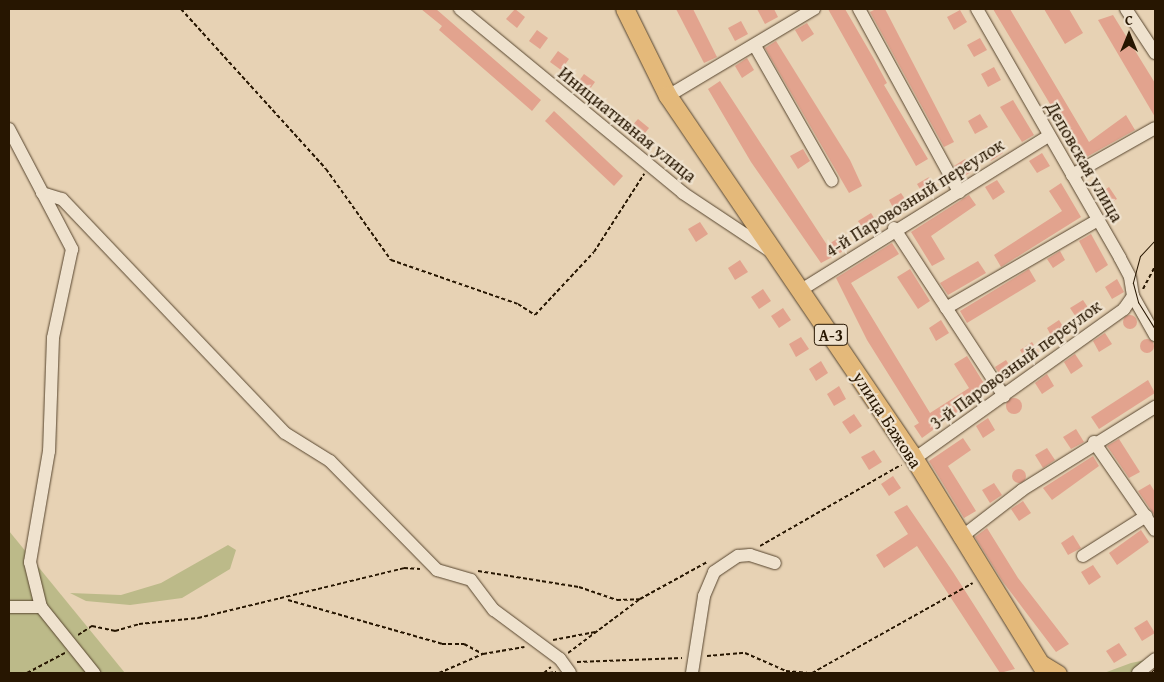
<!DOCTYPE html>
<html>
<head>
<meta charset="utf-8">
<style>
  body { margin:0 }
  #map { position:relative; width:1164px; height:682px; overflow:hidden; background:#e7d2b4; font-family:"Gentium Book Plus",serif }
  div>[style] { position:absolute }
  .green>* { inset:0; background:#bcba89 }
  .building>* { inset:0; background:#e2a38e }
  .round { border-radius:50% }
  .path>* { height:2px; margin-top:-1px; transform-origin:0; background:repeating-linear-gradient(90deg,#271601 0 4px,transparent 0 6.5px) }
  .roads { filter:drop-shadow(0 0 1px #57452e) drop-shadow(0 0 1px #57452e) }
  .minor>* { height:12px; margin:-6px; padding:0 6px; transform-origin:6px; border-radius:6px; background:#efe2ce }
  .major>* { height:15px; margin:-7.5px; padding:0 7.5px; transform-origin:7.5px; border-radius:7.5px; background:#e4b97a }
  .highway>* { height:18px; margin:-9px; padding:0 9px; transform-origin:9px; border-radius:9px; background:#e4b97a }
  .tram>* { height:1px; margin:-0.5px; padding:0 0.5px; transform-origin:0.5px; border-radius:0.5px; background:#271601 }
  span { translate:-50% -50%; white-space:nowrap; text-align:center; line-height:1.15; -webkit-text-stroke:4.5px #efe2ce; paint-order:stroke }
  .shield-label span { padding:1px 4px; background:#efe2ce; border:1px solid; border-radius:4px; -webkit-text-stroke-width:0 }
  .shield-label { font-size:16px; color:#271601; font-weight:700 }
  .street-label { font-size:18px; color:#271601 }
  .frame { position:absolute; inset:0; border:10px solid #271601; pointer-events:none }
  .north { position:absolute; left:1104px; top:10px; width:50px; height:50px; -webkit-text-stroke:4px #efe2ce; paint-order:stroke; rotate:0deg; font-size:14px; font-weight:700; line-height:20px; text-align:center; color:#271601 }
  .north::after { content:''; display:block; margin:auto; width:18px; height:22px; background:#271601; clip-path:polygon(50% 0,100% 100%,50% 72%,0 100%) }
</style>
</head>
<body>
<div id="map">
  <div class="green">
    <div style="clip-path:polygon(9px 531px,125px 673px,9px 673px)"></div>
    <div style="clip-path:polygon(228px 545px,236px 550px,230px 569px,182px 598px,130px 605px,86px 601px,70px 593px,121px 595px,161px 583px)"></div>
    <div style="clip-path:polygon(1155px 658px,1146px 673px,1104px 673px,1131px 663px)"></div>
  </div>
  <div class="building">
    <div style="clip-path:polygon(421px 9px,436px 9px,541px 100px,532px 111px,439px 30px,442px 26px)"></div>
    <div style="clip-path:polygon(515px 9px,525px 17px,517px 28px,506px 19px)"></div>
    <div style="clip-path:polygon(676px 9px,693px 9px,717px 57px,704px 63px)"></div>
    <div style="clip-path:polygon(757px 9px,774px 9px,778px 17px,765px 24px)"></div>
    <div style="clip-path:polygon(828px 9px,845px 9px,874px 59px,887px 83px,884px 85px,928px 159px,916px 166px)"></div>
    <div style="clip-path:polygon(876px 9px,885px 9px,954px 142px,944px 147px,870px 12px)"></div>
    <div style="clip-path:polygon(993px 9px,1010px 9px,1089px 142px,1126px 115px,1135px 130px,1083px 159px)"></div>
    <div style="clip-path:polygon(1044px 9px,1069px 9px,1083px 33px,1065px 44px)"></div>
    <div style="clip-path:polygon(960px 10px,967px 22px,954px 30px,947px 17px)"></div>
    <div style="clip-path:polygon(1113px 15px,1155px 83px,1155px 117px,1098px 20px)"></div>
    <div style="clip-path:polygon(741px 21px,748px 34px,735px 41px,728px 28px)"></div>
    <div style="clip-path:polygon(807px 23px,814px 34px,802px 42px,795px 30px)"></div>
    <div style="clip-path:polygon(537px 30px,548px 38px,540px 49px,529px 41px)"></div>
    <div style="clip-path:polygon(980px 38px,987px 50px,974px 57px,967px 45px)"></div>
    <div style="clip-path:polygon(776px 41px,850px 160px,862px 186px,849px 193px,765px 48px)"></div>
    <div style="clip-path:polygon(558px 51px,569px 59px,561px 70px,550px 62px)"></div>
    <div style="clip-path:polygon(747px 58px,754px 70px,742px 78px,735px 66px)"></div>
    <div style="clip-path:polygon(994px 67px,1001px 80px,988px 87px,981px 74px)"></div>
    <div style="clip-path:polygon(584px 74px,595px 82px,587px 93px,576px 85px)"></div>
    <div style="clip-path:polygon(720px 81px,827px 245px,845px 234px,851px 247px,821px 263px,751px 162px,708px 89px)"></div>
    <div style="clip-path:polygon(1013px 100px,1034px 135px,1022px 142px,1000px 107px)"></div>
    <div style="clip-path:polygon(554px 111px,623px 176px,614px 186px,545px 121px)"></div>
    <div style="clip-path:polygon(980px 114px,988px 127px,975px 134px,968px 121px)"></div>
    <div style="clip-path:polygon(638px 119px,649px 128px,640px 139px,629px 129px)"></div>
    <div style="clip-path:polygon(996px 141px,1003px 153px,991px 161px,983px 149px)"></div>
    <div style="clip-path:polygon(803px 149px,810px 161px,798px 169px,790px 156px)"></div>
    <div style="clip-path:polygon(1042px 153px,1050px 166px,1037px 173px,1029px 161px)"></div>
    <div style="clip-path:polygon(965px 159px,973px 171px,961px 178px,954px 166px)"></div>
    <div style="clip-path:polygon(929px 177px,936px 189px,924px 196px,917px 184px)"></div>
    <div style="clip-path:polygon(997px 180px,1005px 192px,993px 200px,985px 187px)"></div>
    <div style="clip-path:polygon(1061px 183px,1081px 217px,1001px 267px,994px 255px,1062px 211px,1049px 191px)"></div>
    <div style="clip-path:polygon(1109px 187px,1117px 199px,1105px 207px,1097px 195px)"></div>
    <div style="clip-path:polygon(901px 193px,909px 205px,896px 213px,889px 200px)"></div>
    <div style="clip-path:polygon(969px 195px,976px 205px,931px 236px,945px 259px,932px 266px,911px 232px)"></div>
    <div style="clip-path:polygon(871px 213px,879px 226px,865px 234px,858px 221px)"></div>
    <div style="clip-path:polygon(700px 222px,708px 234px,696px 242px,688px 229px)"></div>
    <div style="clip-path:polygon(1091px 234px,1108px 265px,1096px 273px,1079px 241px)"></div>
    <div style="clip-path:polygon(892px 243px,899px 254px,851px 283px,930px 413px,969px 388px,954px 364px,967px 356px,988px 390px,922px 438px,914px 426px,919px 423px,867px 340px,836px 278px)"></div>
    <div style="clip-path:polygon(1060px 251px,1065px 260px,1053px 268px,1047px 259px)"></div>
    <div style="clip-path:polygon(740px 260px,748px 272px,735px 280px,728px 268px)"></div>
    <div style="clip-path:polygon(978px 261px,986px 273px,948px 295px,940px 283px)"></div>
    <div style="clip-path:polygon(910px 269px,930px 301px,918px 309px,897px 277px)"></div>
    <div style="clip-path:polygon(1029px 269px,1036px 281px,967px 323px,960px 311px)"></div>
    <div style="clip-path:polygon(1117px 279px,1124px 292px,1112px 299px,1105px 287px)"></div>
    <div style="clip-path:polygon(763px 289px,771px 301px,759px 309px,751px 297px)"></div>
    <div style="clip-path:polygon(1083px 300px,1091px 312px,1078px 320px,1070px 308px)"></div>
    <div style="clip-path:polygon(783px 308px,791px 320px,779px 328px,771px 316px)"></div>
    <div class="round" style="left:1123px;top:315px;width:14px;height:14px"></div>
    <div style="clip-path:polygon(941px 320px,949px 333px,936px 341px,929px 328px)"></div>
    <div style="clip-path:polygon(1059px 320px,1067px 333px,1054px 341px,1047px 328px)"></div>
    <div style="clip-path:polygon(1105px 333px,1112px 344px,1099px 352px,1093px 341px)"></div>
    <div style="clip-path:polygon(801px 337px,809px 349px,796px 357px,789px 344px)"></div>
    <div class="round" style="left:1140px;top:339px;width:14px;height:14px"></div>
    <div style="clip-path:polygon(1032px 342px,1040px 354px,1027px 362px,1020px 350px)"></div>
    <div style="clip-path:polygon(1075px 354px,1083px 366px,1071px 374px,1064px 362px)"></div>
    <div style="clip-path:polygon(1006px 360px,1014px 373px,1003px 379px,995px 367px)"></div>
    <div style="clip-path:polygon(821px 361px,828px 373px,816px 381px,809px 369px)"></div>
    <div style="clip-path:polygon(1047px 374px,1054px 386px,1042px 394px,1035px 383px)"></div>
    <div style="clip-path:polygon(1148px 380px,1155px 393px,1099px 429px,1091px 417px)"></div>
    <div style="clip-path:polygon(839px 386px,846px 399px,834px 406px,827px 394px)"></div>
    <div class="round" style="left:1006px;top:398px;width:16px;height:16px"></div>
    <div style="clip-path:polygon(854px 414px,862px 426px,850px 434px,842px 422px)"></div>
    <div style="clip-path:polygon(988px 418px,995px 430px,983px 438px,976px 426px)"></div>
    <div style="clip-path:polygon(1076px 429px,1084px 442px,1071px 449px,1063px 437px)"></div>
    <div style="clip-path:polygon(963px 438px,971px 450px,948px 466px,976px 511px,964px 518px,929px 461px)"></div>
    <div style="clip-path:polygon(1119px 439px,1140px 472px,1129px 478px,1107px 446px)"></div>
    <div style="clip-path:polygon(1047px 448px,1055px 460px,1043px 468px,1035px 455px)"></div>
    <div style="clip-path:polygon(874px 450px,882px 462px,869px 470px,861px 457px)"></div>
    <div style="clip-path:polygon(1093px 456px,1099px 466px,1052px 500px,1043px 488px)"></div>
    <div class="round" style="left:1012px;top:469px;width:14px;height:14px"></div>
    <div style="clip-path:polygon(893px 476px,901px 488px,889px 496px,881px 484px)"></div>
    <div style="clip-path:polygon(994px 483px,1002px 495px,990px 503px,982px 490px)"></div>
    <div style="clip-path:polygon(1150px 484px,1155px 492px,1155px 516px,1138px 491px)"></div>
    <div style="clip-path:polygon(1023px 501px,1031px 513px,1019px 521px,1011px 509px)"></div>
    <div style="clip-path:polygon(907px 505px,953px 572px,1015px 669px,1000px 673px,917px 546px,884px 568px,876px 555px,908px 534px,894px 512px)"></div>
    <div style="clip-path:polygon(987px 528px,1018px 578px,1069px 644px,1056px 652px,1003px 582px,975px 537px)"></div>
    <div style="clip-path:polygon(1141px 530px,1149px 542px,1117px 565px,1109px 553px)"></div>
    <div style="clip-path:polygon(1073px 535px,1081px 548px,1068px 555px,1061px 543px)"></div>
    <div style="clip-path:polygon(1093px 565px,1101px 577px,1089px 585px,1081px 572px)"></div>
    <div style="clip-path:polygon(1147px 620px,1155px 633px,1142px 641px,1134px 628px)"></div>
    <div style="clip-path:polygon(1119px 643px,1127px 655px,1114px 663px,1106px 651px)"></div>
  </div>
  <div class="path">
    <div style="left:181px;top:9px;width:216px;rotate:47.8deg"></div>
    <div style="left:326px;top:169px;width:112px;rotate:54.5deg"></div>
    <div style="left:391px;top:260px;width:134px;rotate:19.1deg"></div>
    <div style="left:518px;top:304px;width:20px;rotate:33deg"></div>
    <div style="left:535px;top:315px;width:86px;rotate:-46.9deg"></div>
    <div style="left:594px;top:252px;width:93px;rotate:-57.3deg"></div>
    <div style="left:1143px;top:289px;width:26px;rotate:-62deg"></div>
    <div style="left:760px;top:546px;width:163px;rotate:-29.9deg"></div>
    <div style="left:478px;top:571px;width:102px;rotate:9deg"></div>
    <div style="left:579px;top:587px;width:40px;rotate:18.9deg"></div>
    <div style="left:617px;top:600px;width:23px;rotate:-2deg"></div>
    <div style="left:640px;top:599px;width:77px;rotate:-28.9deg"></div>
    <div style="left:288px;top:600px;width:160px;rotate:15.9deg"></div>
    <div style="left:442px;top:644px;width:22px"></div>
    <div style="left:464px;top:644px;width:21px;rotate:28deg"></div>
    <div style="left:483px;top:654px;width:42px;rotate:-9.7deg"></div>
    <div style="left:78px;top:635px;width:17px;rotate:-33deg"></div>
    <div style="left:92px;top:626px;width:24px;rotate:12deg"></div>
    <div style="left:115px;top:631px;width:25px;rotate:-16deg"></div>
    <div style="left:139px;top:624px;width:59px;rotate:-5.8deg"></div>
    <div style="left:198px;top:618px;width:212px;rotate:-13.6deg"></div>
    <div style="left:404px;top:568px;width:16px;rotate:4deg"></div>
    <div style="left:553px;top:640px;width:43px;rotate:-10.8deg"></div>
    <div style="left:568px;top:653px;width:90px;rotate:-36.9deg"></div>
    <div style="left:707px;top:656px;width:38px;rotate:-5deg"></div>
    <div style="left:745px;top:653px;width:45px;rotate:23.7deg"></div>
    <div style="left:786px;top:671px;width:21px;rotate:5deg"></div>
    <div style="left:577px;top:662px;width:105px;rotate:-2.2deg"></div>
    <div style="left:27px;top:673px;width:43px;rotate:-27.8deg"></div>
    <div style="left:439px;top:673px;width:48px;rotate:-23.4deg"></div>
    <div style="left:544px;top:673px;width:9px;rotate:-41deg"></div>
    <div style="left:549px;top:673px;width:7px;rotate:-8deg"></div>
    <div style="left:812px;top:673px;width:184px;rotate:-29.2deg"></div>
  </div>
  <div class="roads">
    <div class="minor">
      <div style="left:460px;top:9px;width:289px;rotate:39.5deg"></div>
      <div style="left:683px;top:193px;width:105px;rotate:33.7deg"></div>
      <div style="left:859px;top:9px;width:209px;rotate:61.3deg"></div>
      <div style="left:977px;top:9px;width:287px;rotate:60.1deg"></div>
      <div style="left:1120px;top:258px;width:21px;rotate:62deg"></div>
      <div style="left:1130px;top:277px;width:19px;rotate:81deg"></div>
      <div style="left:1133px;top:296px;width:45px;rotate:60.6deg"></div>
      <div style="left:1126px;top:9px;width:53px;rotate:56.6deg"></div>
      <div style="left:755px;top:46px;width:155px;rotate:60.3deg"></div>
      <div style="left:668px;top:96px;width:170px;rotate:-30.8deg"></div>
      <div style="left:9px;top:129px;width:136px;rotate:62.3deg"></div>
      <div style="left:72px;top:249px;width:91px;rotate:102.1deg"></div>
      <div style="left:53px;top:338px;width:113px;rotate:92deg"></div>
      <div style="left:49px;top:451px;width:113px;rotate:99.7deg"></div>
      <div style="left:30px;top:562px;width:46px;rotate:76.3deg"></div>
      <div style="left:41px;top:607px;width:85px;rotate:51.2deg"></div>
      <div style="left:1072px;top:175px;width:95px;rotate:-29.5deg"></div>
      <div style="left:42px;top:193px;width:21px;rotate:17deg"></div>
      <div style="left:62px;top:199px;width:323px;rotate:46.4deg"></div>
      <div style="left:285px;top:433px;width:53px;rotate:31.9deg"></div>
      <div style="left:330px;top:461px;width:153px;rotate:45.5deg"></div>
      <div style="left:437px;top:570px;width:35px;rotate:16deg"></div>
      <div style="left:471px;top:580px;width:38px;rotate:53deg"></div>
      <div style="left:494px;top:610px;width:82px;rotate:36.6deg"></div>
      <div style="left:560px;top:659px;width:17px;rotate:54deg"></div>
      <div style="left:894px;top:228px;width:201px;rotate:56.8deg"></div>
      <div style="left:801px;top:290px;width:291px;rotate:-31.9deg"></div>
      <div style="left:946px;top:308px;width:173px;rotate:-30.1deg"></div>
      <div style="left:1094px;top:442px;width:107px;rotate:55.3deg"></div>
      <div style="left:914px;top:459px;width:258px;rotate:-35.5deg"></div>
      <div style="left:1124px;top:309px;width:16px;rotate:-55deg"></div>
      <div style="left:960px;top:538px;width:78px;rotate:-37.7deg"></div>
      <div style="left:1022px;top:490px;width:157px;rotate:-32deg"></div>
      <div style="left:1083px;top:556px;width:75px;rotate:-32.4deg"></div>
      <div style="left:9px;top:607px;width:32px"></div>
      <div style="left:692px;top:673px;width:78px;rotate:-81.1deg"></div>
      <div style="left:704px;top:596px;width:26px;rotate:-67deg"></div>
      <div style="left:714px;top:572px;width:29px;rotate:-34deg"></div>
      <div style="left:738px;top:556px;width:12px;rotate:-5deg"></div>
      <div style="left:750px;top:555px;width:26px;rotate:18deg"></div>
      <div style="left:1138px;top:673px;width:22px;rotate:-39deg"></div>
    </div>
    <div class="major">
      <div style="left:1039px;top:661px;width:23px;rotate:31deg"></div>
    </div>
    <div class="highway">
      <div style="left:625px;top:9px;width:97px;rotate:63.7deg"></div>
      <div style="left:668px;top:96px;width:434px;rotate:55.8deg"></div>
      <div style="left:912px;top:455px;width:256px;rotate:58.4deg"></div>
    </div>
  </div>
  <div class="tram">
    <div style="left:1155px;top:240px;width:22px;rotate:133deg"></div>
    <div style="left:1140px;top:256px;width:28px;rotate:105deg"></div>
    <div style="left:1133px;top:283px;width:20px;rotate:75deg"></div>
    <div style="left:1138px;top:302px;width:32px;rotate:58deg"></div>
    <div style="left:1150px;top:673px;width:7px;rotate:-45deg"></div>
  </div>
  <div class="shield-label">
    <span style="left:831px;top:335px">A-3</span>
  </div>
  <div class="street-label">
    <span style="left:627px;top:125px;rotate:39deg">Инициативная улица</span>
    <span style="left:1084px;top:162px;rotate:60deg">Деповская улица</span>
    <span style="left:915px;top:198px;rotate:-32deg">4-й Паровозный переулок</span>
    <span style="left:1016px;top:365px;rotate:-36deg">3-й Паровозный переулок</span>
    <span style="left:887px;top:420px;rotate:57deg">улица Бажова</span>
  </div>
  <div class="frame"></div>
  <div class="north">С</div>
</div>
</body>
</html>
